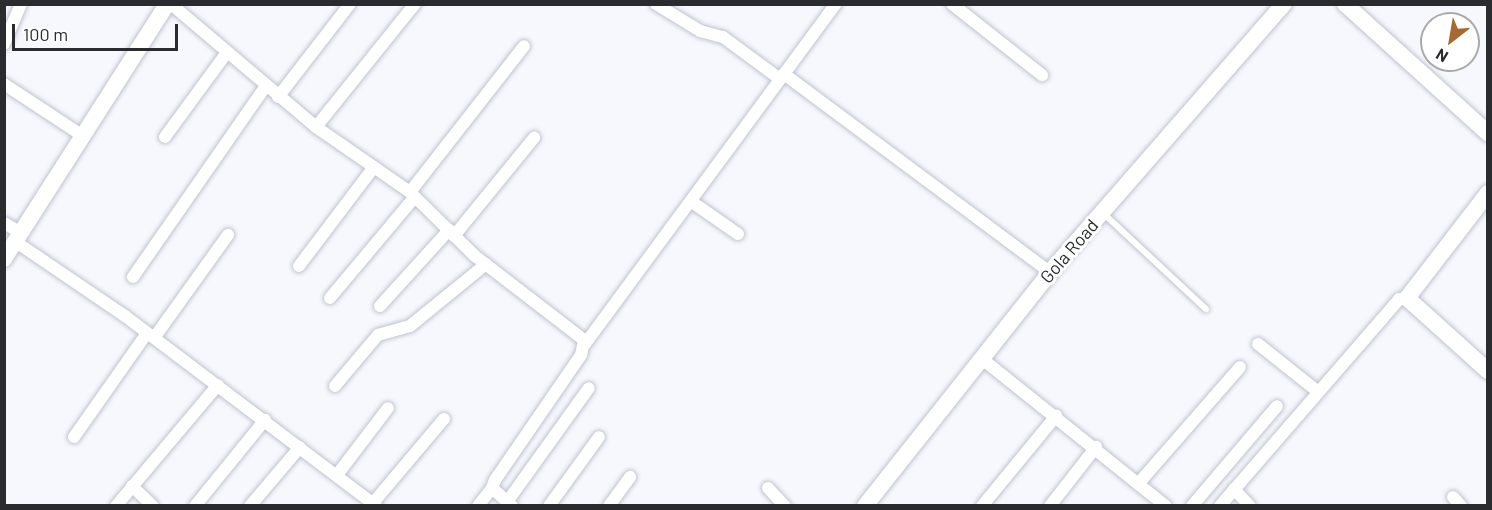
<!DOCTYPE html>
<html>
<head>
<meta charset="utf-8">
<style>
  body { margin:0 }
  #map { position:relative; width:1492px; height:510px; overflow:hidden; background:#f6f8fe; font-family:Barlow,sans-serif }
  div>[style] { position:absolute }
  .roads { filter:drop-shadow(0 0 2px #c0c3cd) drop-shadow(0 0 2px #c0c3cd) }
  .lane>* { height:6px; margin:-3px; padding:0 3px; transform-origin:3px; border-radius:3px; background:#fff }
  .street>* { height:12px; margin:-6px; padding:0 6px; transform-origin:6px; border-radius:6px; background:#fff }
  .secondary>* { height:16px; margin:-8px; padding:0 8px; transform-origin:8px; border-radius:8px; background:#fff }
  span { translate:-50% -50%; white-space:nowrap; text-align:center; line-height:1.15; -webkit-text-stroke:6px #fff; paint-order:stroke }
  .street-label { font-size:18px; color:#2a2b2e }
  .frame { position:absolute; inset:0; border:6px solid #2a2b2e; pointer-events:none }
  .north { position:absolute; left:1420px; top:12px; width:60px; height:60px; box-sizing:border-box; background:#fff; border:2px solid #aaaaab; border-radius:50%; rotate:211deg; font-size:16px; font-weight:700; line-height:24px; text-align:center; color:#2a2b2e }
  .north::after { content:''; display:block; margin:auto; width:21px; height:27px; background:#a7692e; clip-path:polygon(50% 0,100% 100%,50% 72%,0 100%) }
  .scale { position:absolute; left:12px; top:24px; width:166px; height:27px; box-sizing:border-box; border:3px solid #2a2b2e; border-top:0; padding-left:8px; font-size:18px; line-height:21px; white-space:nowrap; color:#2a2b2e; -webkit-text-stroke:4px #fff; paint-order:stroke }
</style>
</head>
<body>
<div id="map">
  <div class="roads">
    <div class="lane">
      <div style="left:1103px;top:213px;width:141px;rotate:43deg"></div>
    </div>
    <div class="street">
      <div style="left:171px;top:4px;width:190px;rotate:40.3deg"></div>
      <div style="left:316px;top:127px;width:114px;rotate:34.7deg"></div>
      <div style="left:410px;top:192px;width:91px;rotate:44.6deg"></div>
      <div style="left:475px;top:256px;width:138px;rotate:37.6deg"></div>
      <div style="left:584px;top:340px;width:15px;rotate:101deg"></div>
      <div style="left:581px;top:355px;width:152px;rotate:124.5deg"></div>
      <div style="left:495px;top:480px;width:9px;rotate:111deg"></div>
      <div style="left:492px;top:488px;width:27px;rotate:42deg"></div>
      <div style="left:656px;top:4px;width:52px;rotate:31.5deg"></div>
      <div style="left:700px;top:31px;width:24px;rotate:15deg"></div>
      <div style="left:723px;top:37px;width:71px;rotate:36.4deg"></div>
      <div style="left:952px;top:4px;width:115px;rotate:38.3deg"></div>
      <div style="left:4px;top:44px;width:43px;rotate:-67deg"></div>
      <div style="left:784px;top:74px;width:332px;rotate:36.7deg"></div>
      <div style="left:4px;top:84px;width:95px;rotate:33.4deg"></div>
      <div style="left:278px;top:97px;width:118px;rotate:-52.3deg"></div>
      <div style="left:316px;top:127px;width:158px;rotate:-51.2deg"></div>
      <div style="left:165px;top:137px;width:102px;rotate:-53.8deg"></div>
      <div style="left:410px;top:192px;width:185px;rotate:-52deg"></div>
      <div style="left:692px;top:202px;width:56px;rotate:34.8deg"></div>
      <div style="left:4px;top:223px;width:20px;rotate:30deg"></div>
      <div style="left:454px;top:236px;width:127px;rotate:-50.8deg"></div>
      <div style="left:16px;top:242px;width:132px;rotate:34.2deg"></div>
      <div style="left:125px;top:316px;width:315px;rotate:37.1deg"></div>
      <div style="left:299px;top:266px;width:124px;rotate:-52.9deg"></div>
      <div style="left:133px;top:277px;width:231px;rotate:-55.2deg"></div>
      <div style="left:330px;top:298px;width:131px;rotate:-50deg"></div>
      <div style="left:380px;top:306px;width:103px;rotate:-47.8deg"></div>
      <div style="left:154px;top:338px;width:127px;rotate:-54.3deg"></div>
      <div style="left:585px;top:344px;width:423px;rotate:-53.6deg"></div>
      <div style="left:1258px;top:344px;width:75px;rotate:38.5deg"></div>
      <div style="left:981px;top:358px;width:237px;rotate:38.7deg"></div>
      <div style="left:335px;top:386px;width:67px;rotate:-49.9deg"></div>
      <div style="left:378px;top:335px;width:33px;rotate:-16deg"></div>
      <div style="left:410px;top:326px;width:98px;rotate:-39.2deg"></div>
      <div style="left:74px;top:437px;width:127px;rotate:-54.9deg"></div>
      <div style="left:337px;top:475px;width:84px;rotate:-52.7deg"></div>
      <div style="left:1138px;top:484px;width:155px;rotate:-48.9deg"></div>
      <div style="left:132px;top:486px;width:29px;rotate:44deg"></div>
      <div style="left:768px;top:488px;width:25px;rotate:47deg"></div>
      <div style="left:1234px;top:489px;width:23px;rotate:47deg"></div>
      <div style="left:1453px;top:497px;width:12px;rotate:48deg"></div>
      <div style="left:507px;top:502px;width:140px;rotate:-54.3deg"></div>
      <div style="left:373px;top:503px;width:110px;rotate:-49.8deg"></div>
      <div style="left:116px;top:506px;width:158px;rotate:-49.9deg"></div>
      <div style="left:195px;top:506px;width:111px;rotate:-50.9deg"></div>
      <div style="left:250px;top:506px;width:77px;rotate:-49.7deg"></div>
      <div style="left:478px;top:506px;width:23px;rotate:-52deg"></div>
      <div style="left:549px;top:506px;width:85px;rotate:-54.1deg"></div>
      <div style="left:609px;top:506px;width:36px;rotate:-54deg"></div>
      <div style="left:982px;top:506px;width:117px;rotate:-50.6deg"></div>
      <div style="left:1050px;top:506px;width:75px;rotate:-52.1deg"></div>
      <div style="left:1192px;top:506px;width:131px;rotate:-49.6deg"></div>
      <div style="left:1220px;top:506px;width:274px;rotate:-49.1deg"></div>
      <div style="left:1399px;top:299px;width:8px;rotate:-7deg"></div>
    </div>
    <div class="secondary">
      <div style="left:1345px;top:4px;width:193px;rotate:42.1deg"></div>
      <div style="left:1488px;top:193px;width:133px;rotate:127.6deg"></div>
      <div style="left:1407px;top:298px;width:109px;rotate:42deg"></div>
      <div style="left:4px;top:259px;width:303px;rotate:-57.4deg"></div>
      <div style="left:865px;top:506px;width:309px;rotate:-51.6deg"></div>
      <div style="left:1057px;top:264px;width:345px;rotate:-48.9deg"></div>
    </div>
  </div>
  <div class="street-label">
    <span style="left:1069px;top:251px;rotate:-49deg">Gola Road</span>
  </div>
  <div class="frame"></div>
  <div class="north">N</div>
  <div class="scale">100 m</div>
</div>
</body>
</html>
